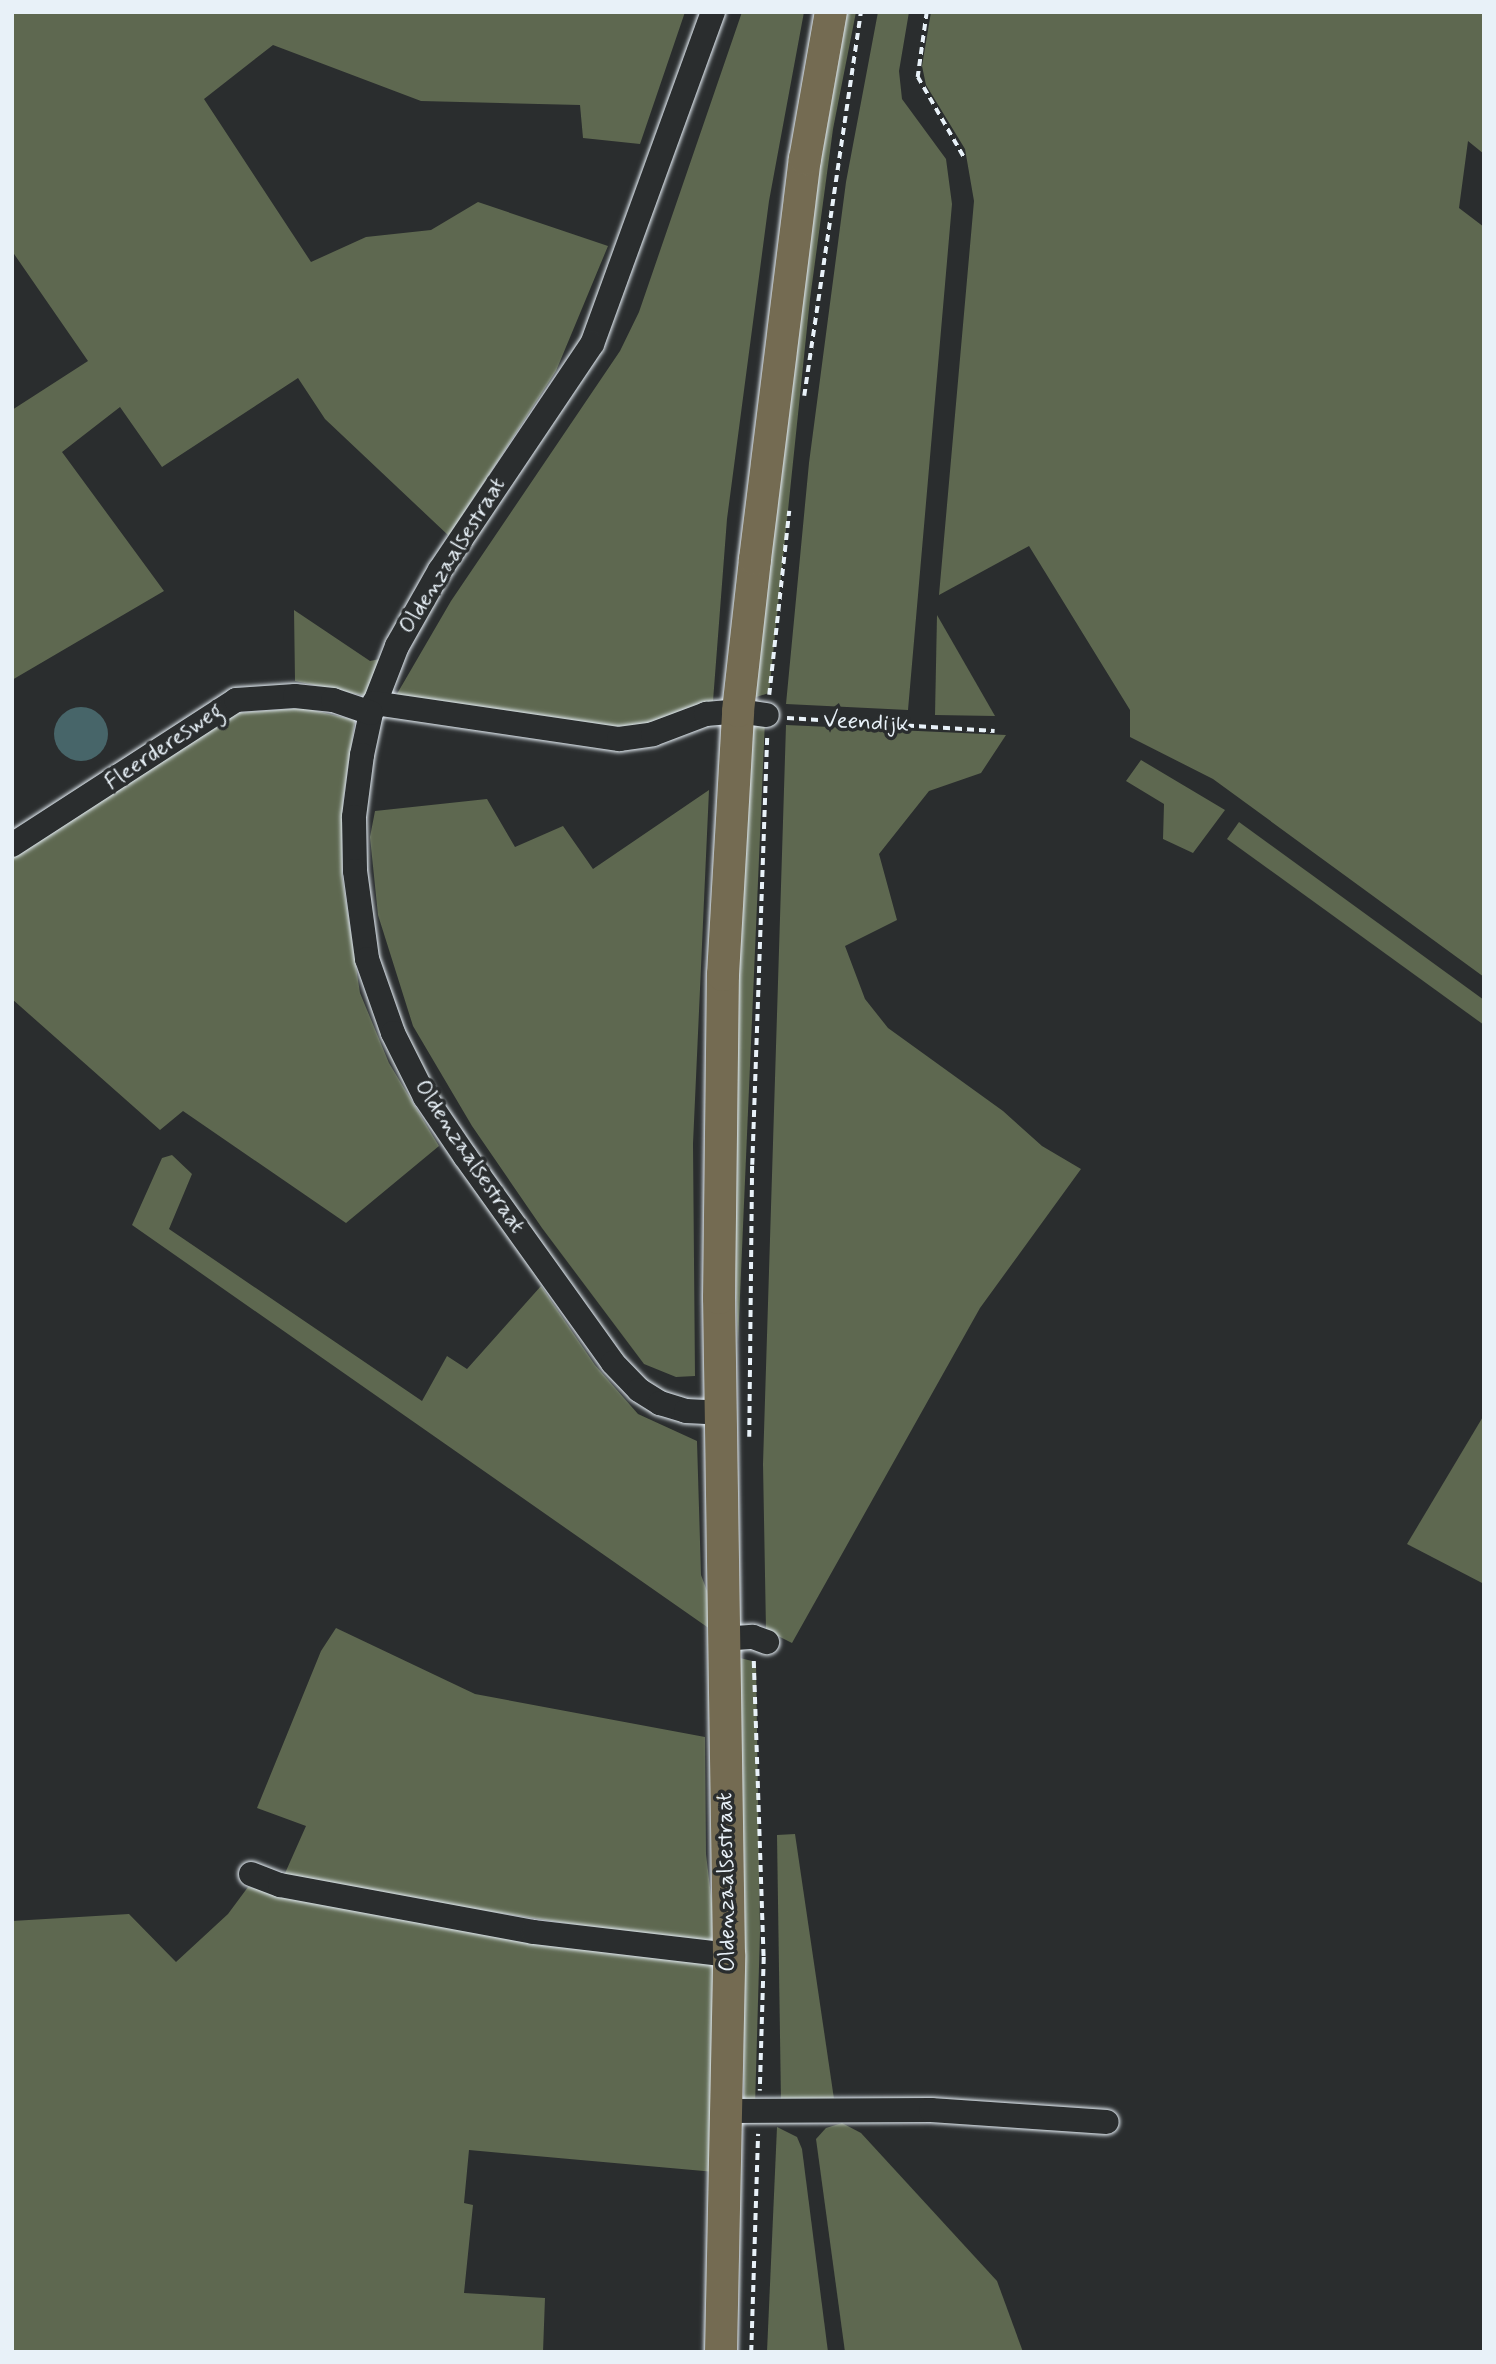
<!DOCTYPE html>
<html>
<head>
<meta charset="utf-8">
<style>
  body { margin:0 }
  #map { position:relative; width:1496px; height:2364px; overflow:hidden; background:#2a2d2e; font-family:Mynerve,sans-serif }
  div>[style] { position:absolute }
  .green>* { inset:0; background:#5e6850 }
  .water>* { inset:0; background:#476569 }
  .round { border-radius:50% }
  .path>* { height:3.5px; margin-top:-1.75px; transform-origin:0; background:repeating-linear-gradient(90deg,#e8f1f8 0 7px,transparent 0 12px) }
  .roads { filter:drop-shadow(0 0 2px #e8f1f8) drop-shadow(0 0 2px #e8f1f8) }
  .minor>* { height:24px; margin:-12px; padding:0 12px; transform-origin:12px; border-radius:12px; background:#2a2d2e }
  .major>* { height:32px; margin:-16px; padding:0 16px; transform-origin:16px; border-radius:16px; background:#746b52 }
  span { translate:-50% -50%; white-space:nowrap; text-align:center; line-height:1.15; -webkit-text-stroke:7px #2a2d2e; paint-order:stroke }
  .street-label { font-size:23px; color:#e8f1f8 }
  .frame { position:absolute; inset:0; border:14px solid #e8f1f8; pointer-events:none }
</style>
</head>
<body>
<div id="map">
  <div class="green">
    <div style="clip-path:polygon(12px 12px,685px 12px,640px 144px,583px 138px,580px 105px,421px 101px,273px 45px,204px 99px,311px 262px,366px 237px,431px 230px,478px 202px,608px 246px,556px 371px,449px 536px,325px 419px,298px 378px,162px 467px,120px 407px,62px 452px,164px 591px,12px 680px,12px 410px,88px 361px,12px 251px)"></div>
    <div style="clip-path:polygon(742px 12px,804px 12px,769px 201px,727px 519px,713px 701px,636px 733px,394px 699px,451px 601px,620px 351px,639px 312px)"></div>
    <div style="clip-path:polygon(843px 12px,856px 12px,833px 129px,810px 299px,769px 693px,756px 697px,752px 693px,794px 320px)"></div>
    <div style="clip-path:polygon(878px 12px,909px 12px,899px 71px,902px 99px,946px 159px,952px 204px,908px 710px,786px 704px,809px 463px,846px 182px)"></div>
    <div style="clip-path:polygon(931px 12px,1484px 12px,1484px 154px,1468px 141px,1459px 208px,1484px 227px,1484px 977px,1213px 779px,1130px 737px,1130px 710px,1029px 546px,939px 595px,974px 201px,965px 149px,926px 85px,922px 66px)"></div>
    <div style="clip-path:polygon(294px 610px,370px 661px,380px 659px,366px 696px,295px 681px)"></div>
    <div style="clip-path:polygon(937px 615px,995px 716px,935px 715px)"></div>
    <div style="clip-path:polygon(303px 708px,355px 720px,343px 801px,342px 876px,360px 993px,389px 1063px,439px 1146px,346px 1223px,183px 1111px,160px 1130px,12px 999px,12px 853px,225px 714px)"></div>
    <div style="clip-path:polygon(765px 720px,738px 1342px,731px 1171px,746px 724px)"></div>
    <div style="clip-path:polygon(786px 725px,1006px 735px,981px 773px,929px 791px,879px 854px,897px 920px,845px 946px,865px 999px,888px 1028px,1003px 1111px,1042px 1146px,1081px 1169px,980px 1308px,792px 1643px,766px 1630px,763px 1464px)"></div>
    <div style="clip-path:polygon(1141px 760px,1225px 810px,1193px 853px,1163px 839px,1164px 804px,1126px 781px)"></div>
    <div style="clip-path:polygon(709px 790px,693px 1144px,695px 1376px,676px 1377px,644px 1364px,542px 1228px,472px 1126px,413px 1026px,378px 915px,370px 837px,375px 811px,487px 799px,515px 847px,563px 826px,593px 869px)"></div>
    <div style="clip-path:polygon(1239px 822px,1484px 1000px,1484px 1025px,1227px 839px)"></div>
    <div style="clip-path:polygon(172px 1155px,192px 1174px,169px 1229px,422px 1401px,447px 1356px,467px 1369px,541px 1286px,595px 1365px,638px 1414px,697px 1441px,701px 1575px,712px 1604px,710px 1629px,132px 1225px,162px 1158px)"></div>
    <div style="clip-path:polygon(1484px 1415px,1484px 1584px,1407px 1544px)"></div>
    <div style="clip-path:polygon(336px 1628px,475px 1694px,705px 1737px,706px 1854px,717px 1946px,282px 1880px,306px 1826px,257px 1808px,321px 1651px)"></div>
    <div style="clip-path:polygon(740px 1658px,756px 1662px,760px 1932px,755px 2106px,744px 2099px)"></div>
    <div style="clip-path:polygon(795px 1834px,834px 2099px,781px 2103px,777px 1835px)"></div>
    <div style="clip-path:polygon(248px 1887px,327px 1904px,717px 1965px,715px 2172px,469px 2150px,464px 2203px,473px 2205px,464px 2293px,545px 2298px,543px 2352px,12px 2352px,12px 1921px,129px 1914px,176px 1962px,228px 1914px)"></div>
    <div style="clip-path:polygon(842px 2123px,861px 2133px,997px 2281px,1023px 2352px,845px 2352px,816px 2139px,826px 2128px)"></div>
    <div style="clip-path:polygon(777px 2127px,797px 2137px,802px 2149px,828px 2352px,767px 2352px)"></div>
  </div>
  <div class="water">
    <div class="round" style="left:54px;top:707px;width:54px;height:54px"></div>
  </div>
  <div class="path">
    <div style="left:927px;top:12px;width:66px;rotate:97.9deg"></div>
    <div style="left:918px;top:77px;width:92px;rotate:60.1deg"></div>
    <div style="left:804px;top:396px;width:388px;rotate:-81.6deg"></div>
    <div style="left:769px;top:695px;width:185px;rotate:-83.8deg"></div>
    <div style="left:787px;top:718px;width:208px;rotate:3.6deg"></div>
    <div style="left:749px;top:1437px;width:272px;rotate:-89.4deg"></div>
    <div style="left:752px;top:1165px;width:427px;rotate:-88deg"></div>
    <div style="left:754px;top:1661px;width:296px;rotate:88.1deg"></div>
    <div style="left:764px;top:1957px;width:134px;rotate:91.7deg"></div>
    <div style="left:751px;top:2352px;width:218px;rotate:-88.2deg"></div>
  </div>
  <div class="roads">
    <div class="minor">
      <div style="left:713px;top:12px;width:353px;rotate:110deg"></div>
      <div style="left:592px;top:344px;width:272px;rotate:123.9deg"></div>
      <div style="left:440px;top:570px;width:87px;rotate:119.5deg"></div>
      <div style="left:397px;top:646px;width:72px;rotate:111.2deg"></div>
      <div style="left:371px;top:713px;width:43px;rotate:102.1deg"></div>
      <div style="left:362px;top:755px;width:63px;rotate:97.4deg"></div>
      <div style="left:354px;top:817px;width:54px;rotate:88.9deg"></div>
      <div style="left:355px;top:871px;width:89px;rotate:82.2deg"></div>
      <div style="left:367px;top:959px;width:78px;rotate:70.6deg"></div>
      <div style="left:393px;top:1033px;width:72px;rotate:63.4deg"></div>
      <div style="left:425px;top:1097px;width:71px;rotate:55.9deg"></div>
      <div style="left:465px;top:1156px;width:254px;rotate:54.4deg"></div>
      <div style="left:613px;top:1363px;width:37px;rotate:46deg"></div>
      <div style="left:639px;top:1390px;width:25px;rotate:32deg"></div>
      <div style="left:660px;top:1403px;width:27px;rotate:17deg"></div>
      <div style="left:686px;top:1411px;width:35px;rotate:3deg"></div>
      <div style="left:374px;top:703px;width:248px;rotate:8.4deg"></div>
      <div style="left:619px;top:739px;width:34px;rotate:-8deg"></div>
      <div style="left:653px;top:734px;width:57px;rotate:-20.7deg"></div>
      <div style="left:706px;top:714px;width:32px;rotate:-5deg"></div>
      <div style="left:738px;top:711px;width:29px;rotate:8deg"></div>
      <div style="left:12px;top:845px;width:267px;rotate:-32.9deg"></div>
      <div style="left:236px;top:700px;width:59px;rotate:-3.9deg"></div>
      <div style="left:295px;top:696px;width:38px;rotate:6deg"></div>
      <div style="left:333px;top:700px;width:40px;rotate:18.9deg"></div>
      <div style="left:722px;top:1639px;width:31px;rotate:-4deg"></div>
      <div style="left:753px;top:1637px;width:15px;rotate:20deg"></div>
      <div style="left:251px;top:1874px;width:31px;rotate:21deg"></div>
      <div style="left:280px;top:1885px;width:258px;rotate:10.5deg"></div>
      <div style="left:534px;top:1932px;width:196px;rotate:6.7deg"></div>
      <div style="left:728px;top:2111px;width:203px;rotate:-0.3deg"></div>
      <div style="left:931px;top:2110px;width:176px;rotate:3.9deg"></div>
    </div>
    <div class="major">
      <div style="left:721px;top:2352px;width:397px;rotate:-88.8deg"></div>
      <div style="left:729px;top:1955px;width:657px;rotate:-90.87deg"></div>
      <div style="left:719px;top:1298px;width:323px;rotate:-89.3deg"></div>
      <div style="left:723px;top:975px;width:264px;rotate:-86.7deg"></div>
      <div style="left:738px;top:711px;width:153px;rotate:-83.6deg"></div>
      <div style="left:755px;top:559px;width:403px;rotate:-82.9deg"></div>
      <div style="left:805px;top:159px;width:149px;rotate:-80deg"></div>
    </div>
  </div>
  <div class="street-label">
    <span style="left:453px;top:556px;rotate:-58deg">Oldenzaalsestraat</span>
    <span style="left:866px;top:723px;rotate:3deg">Veendijk</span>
    <span style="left:164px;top:747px;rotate:-34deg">Fleerderesweg</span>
    <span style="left:469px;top:1157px;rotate:56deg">Oldenzaalsestraat</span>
    <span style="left:727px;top:1882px;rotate:-91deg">Oldenzaalsestraat</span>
  </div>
  <div class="frame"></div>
</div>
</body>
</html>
